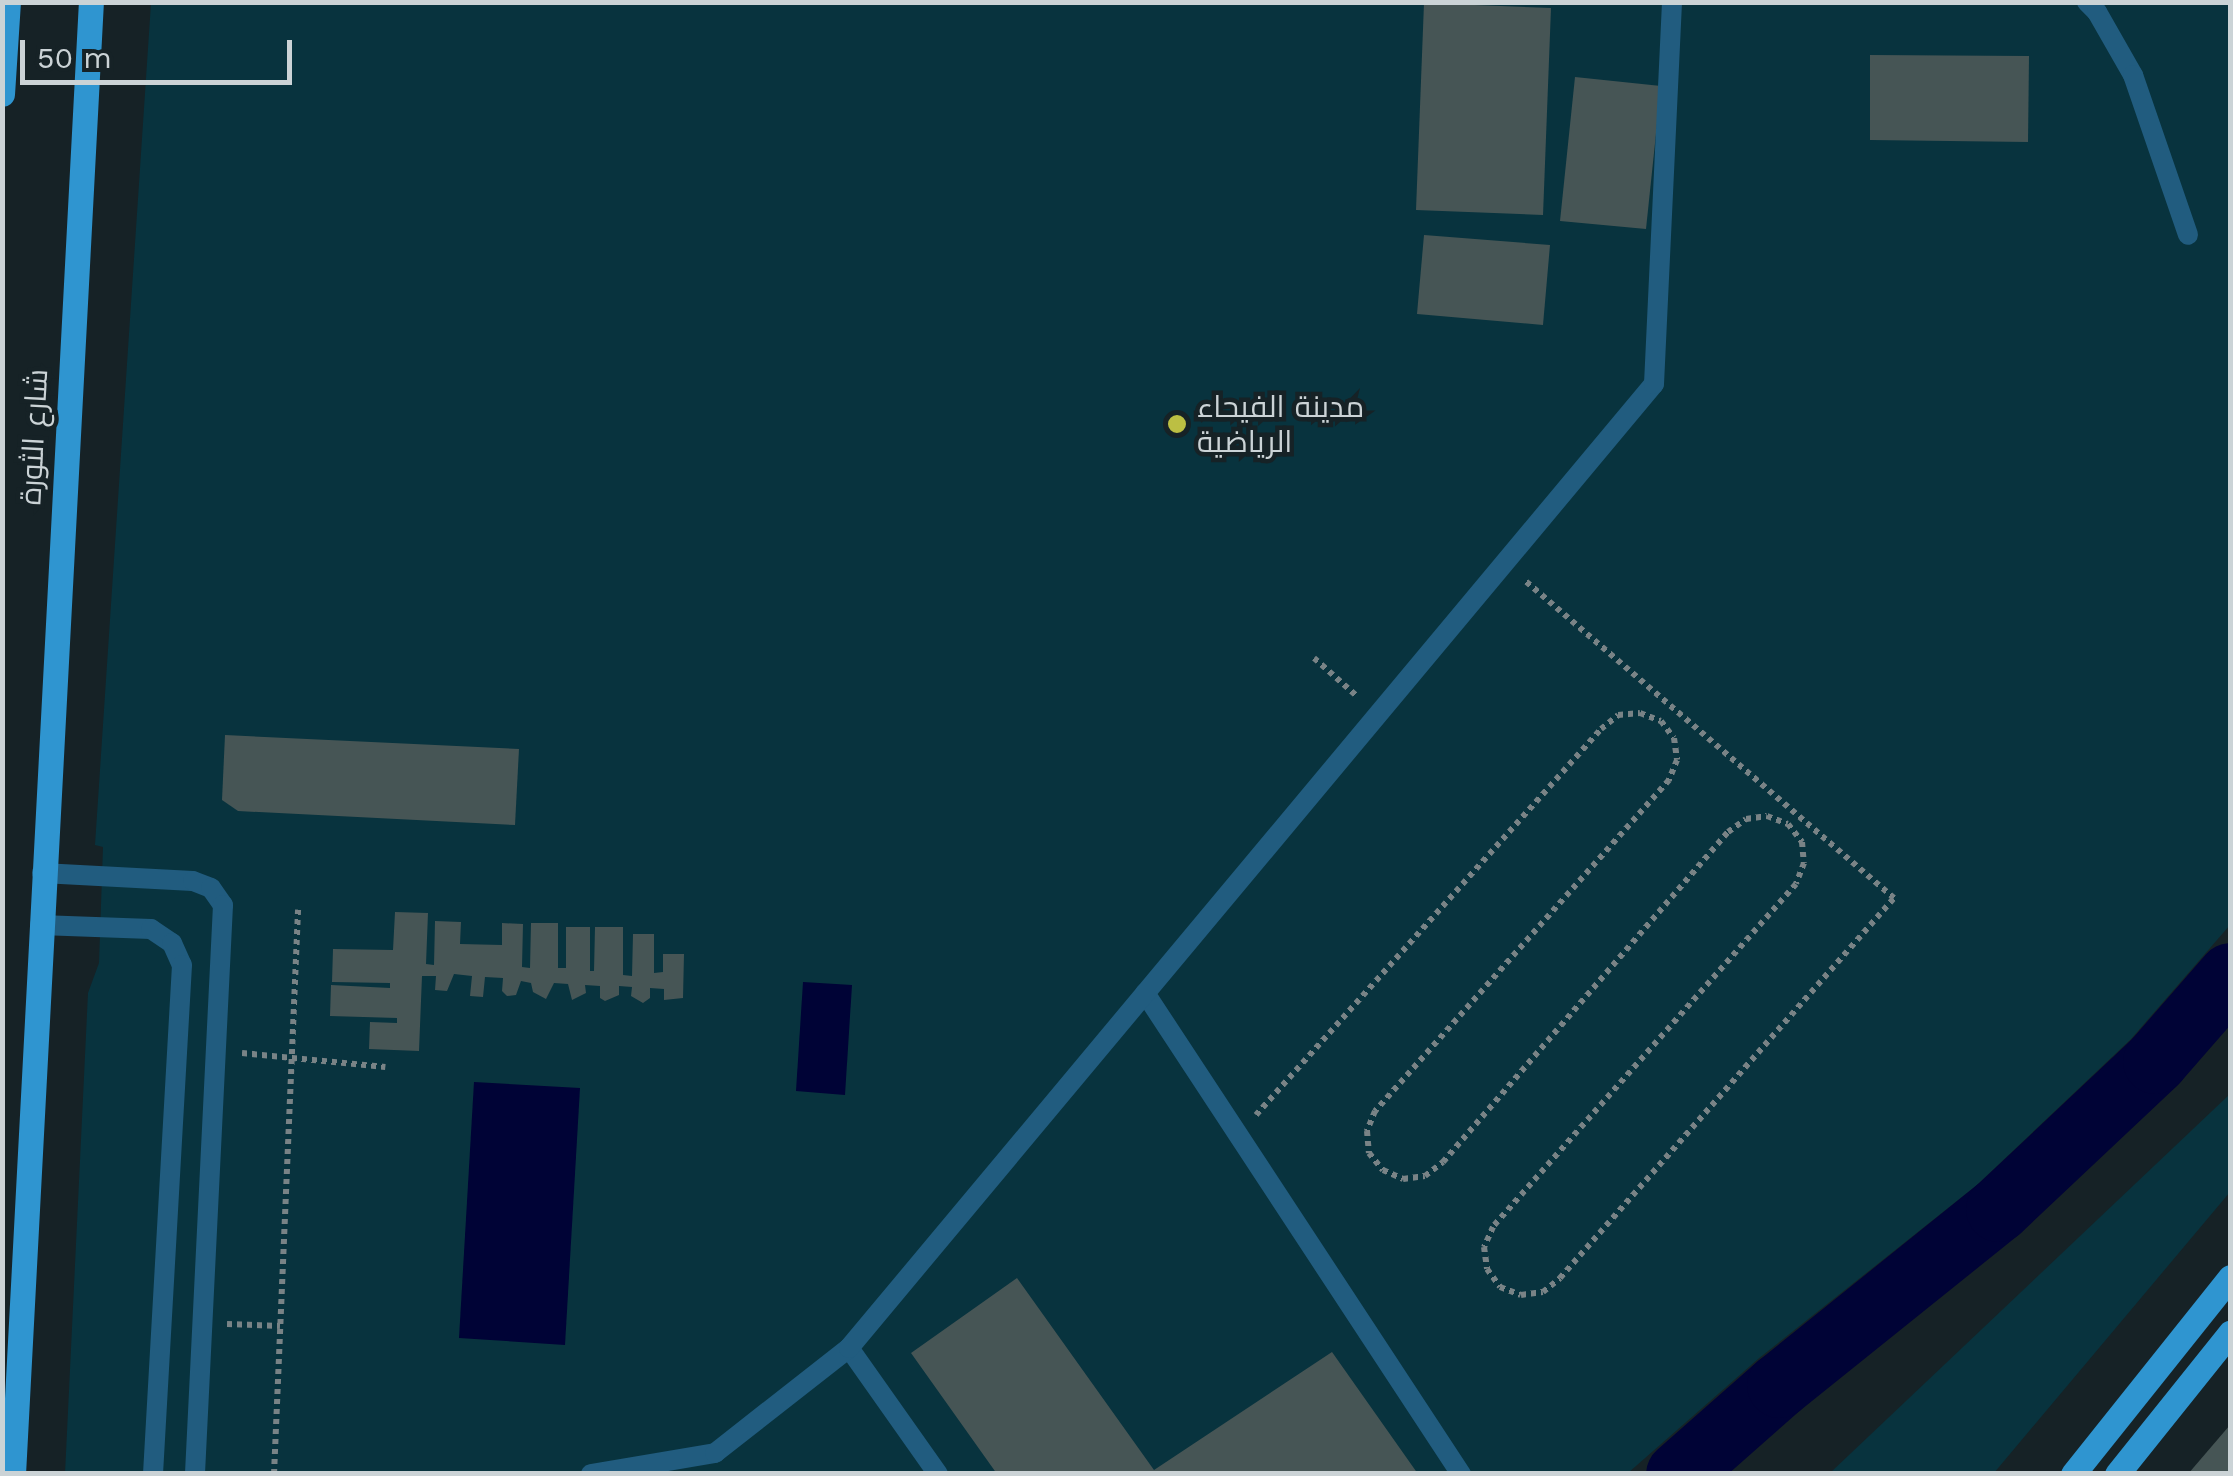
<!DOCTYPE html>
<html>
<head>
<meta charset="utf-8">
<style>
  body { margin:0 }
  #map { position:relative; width:2233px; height:1476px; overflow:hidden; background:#162226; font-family:"Work Sans",Cairo,sans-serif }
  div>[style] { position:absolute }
  .green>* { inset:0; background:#08333e }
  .water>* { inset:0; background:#000336 }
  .river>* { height:65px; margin:-32.5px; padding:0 32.5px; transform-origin:32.5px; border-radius:32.5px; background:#000336 }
  .building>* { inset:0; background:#465555 }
  .path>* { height:6px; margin-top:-3px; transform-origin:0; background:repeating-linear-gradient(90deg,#798386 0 5px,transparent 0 10px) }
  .lane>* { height:20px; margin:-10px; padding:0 10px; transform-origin:10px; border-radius:10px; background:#215c7f }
  .primary>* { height:25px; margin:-12.5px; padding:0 12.5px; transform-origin:12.5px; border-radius:12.5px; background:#2f95d0 }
  .dots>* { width:28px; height:28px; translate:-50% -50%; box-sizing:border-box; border:5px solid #162226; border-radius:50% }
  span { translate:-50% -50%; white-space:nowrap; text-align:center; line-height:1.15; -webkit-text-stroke:9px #162226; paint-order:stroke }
  .poi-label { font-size:30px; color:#cbd3d6 }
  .left { translate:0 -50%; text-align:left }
  .street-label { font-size:30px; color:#cbd3d6 }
  .frame { position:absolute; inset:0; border:5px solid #cbd3d6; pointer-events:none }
  .scale { position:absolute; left:20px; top:40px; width:272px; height:45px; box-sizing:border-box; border:5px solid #cbd3d6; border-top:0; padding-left:12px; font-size:30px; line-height:35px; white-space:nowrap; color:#cbd3d6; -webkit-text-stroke:8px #162226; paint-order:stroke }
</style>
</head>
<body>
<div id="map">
  <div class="green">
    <div style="clip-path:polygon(151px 3px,2230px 3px,2230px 925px,2131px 1039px,1977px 1185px,1758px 1359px,1628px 1473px,65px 1474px,88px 993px,99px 963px,103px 847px,95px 845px)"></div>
    <div style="clip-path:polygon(2230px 1094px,2230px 1192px,1994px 1473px,1830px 1473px)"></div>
  </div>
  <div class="water">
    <div style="clip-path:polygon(803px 982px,852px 985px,845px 1095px,796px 1091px)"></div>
    <div style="clip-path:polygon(474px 1082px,580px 1088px,565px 1345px,459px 1338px)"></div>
  </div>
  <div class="river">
    <div style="left:1678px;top:1474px;width:135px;rotate:-41.4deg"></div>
    <div style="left:1779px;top:1385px;width:281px;rotate:-38.8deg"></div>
    <div style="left:1998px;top:1209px;width:216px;rotate:-43.3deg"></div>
    <div style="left:2155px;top:1061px;width:114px;rotate:-48.9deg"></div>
  </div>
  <div class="building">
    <div style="clip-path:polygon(1424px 3px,1551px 8px,1543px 215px,1416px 210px)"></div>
    <div style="clip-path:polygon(1870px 55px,2029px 56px,2028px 142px,1870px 140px)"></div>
    <div style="clip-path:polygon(1575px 77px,1661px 86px,1646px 229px,1560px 221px)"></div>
    <div style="clip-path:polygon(1424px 235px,1550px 245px,1543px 325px,1417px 314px)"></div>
    <div style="clip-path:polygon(225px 735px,519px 749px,515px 825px,238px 811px,222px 800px)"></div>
    <div style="clip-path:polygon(395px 912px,428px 913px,426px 964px,434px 965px,435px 921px,461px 922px,460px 944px,502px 945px,502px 923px,523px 924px,522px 967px,530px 968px,531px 923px,558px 923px,558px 968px,566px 968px,566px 927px,590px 927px,590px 971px,594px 971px,595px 927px,623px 927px,623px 975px,632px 976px,633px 934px,654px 934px,654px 973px,663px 972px,663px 954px,684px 954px,683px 998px,664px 1000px,664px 989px,650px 988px,650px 998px,643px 1003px,631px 996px,632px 987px,619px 986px,619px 995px,605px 1001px,600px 998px,600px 986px,585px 985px,586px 993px,572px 1000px,568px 984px,554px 983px,546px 999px,533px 992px,531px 983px,521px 981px,516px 995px,507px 996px,502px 991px,503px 978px,485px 977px,483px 997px,470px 996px,472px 976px,454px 974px,447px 991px,435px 990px,436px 976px,422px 976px,419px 1051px,369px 1049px,370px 1022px,397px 1023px,397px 1018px,330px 1016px,331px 985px,390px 988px,390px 983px,332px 982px,333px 949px,393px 950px)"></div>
    <div style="clip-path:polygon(1017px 1278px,1154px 1470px,1332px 1352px,1418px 1474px,997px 1474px,911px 1353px)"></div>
    <div style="clip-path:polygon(2230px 1425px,2230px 1474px,2188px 1474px)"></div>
  </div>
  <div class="path">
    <div style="left:1314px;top:658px;width:59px;rotate:41.6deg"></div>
    <div style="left:242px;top:1053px;width:144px;rotate:5.6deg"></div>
    <div style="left:1256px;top:1115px;width:518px;rotate:-48.21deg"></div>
    <div style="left:1601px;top:729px;width:22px;rotate:-39deg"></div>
    <div style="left:1618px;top:715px;width:22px;rotate:-5deg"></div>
    <div style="left:1640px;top:713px;width:22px;rotate:21deg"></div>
    <div style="left:1661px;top:721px;width:21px;rotate:53deg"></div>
    <div style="left:1674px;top:738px;width:22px;rotate:82deg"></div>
    <div style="left:1677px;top:760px;width:22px;rotate:112deg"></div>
    <div style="left:1669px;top:780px;width:443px;rotate:131.6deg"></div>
    <div style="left:1375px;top:1111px;width:22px;rotate:112deg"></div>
    <div style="left:1367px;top:1131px;width:22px;rotate:85deg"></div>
    <div style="left:1369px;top:1153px;width:22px;rotate:51deg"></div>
    <div style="left:1383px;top:1170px;width:22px;rotate:24deg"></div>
    <div style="left:1403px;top:1179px;width:22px;rotate:-8deg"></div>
    <div style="left:1425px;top:1176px;width:23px;rotate:-38deg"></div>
    <div style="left:1443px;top:1162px;width:436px;rotate:-49.2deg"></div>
    <div style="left:1728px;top:832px;width:22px;rotate:-36deg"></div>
    <div style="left:1746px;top:819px;width:21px;rotate:-8deg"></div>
    <div style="left:1767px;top:816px;width:22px;rotate:21deg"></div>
    <div style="left:1788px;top:824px;width:23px;rotate:52deg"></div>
    <div style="left:1802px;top:842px;width:21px;rotate:85deg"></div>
    <div style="left:1804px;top:863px;width:22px;rotate:111deg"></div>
    <div style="left:1796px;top:884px;width:458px;rotate:131.5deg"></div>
    <div style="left:1493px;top:1227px;width:22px;rotate:114deg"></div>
    <div style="left:1484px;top:1247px;width:22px;rotate:82deg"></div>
    <div style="left:1487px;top:1269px;width:22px;rotate:54deg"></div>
    <div style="left:1500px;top:1287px;width:22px;rotate:21deg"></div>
    <div style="left:1521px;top:1295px;width:22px;rotate:-8deg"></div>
    <div style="left:1543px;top:1292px;width:22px;rotate:-39deg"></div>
    <div style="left:1560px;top:1278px;width:506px;rotate:-48.69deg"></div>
    <div style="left:1894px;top:898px;width:488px;rotate:-139.3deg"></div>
    <div style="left:227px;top:1324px;width:53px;rotate:2.2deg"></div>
    <div style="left:274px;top:1474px;width:565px;rotate:-87.56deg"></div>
  </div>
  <div class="lane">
    <div style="left:2087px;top:2px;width:14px;rotate:45deg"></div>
    <div style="left:2097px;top:12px;width:73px;rotate:60.3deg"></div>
    <div style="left:2133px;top:75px;width:169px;rotate:71deg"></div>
    <div style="left:42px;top:873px;width:151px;rotate:3deg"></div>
    <div style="left:193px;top:881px;width:19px;rotate:21deg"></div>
    <div style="left:211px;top:888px;width:21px;rotate:55deg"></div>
    <div style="left:223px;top:905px;width:570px;rotate:92.82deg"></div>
    <div style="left:40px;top:925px;width:111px;rotate:2.1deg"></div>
    <div style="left:151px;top:929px;width:25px;rotate:34deg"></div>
    <div style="left:172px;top:943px;width:24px;rotate:66deg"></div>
    <div style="left:182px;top:965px;width:510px;rotate:93.26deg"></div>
    <div style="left:1145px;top:993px;width:576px;rotate:56.7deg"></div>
    <div style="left:849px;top:1348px;width:154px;rotate:54.8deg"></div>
    <div style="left:591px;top:1474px;width:126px;rotate:-9.6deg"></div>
    <div style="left:715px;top:1453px;width:170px;rotate:-38.1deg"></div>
    <div style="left:849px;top:1348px;width:1256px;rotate:-50.14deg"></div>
    <div style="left:1654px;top:384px;width:382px;rotate:-87.3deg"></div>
  </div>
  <div class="primary">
    <div style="left:2px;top:94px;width:92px;rotate:-86.3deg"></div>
    <div style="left:13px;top:1474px;width:1474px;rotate:-86.97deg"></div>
    <div style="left:2073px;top:1474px;width:252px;rotate:-51.4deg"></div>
    <div style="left:2117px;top:1474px;width:181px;rotate:-51.3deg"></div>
  </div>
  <div class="dots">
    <div style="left:1177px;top:424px;background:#bcbf43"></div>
  </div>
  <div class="poi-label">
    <span class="left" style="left:1197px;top:424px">مدينة الفيحاء<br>الرياضية</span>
  </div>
  <div class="street-label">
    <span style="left:34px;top:437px;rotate:-87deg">شارع الثورة</span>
  </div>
  <div class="frame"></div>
  <div class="scale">50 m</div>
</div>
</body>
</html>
